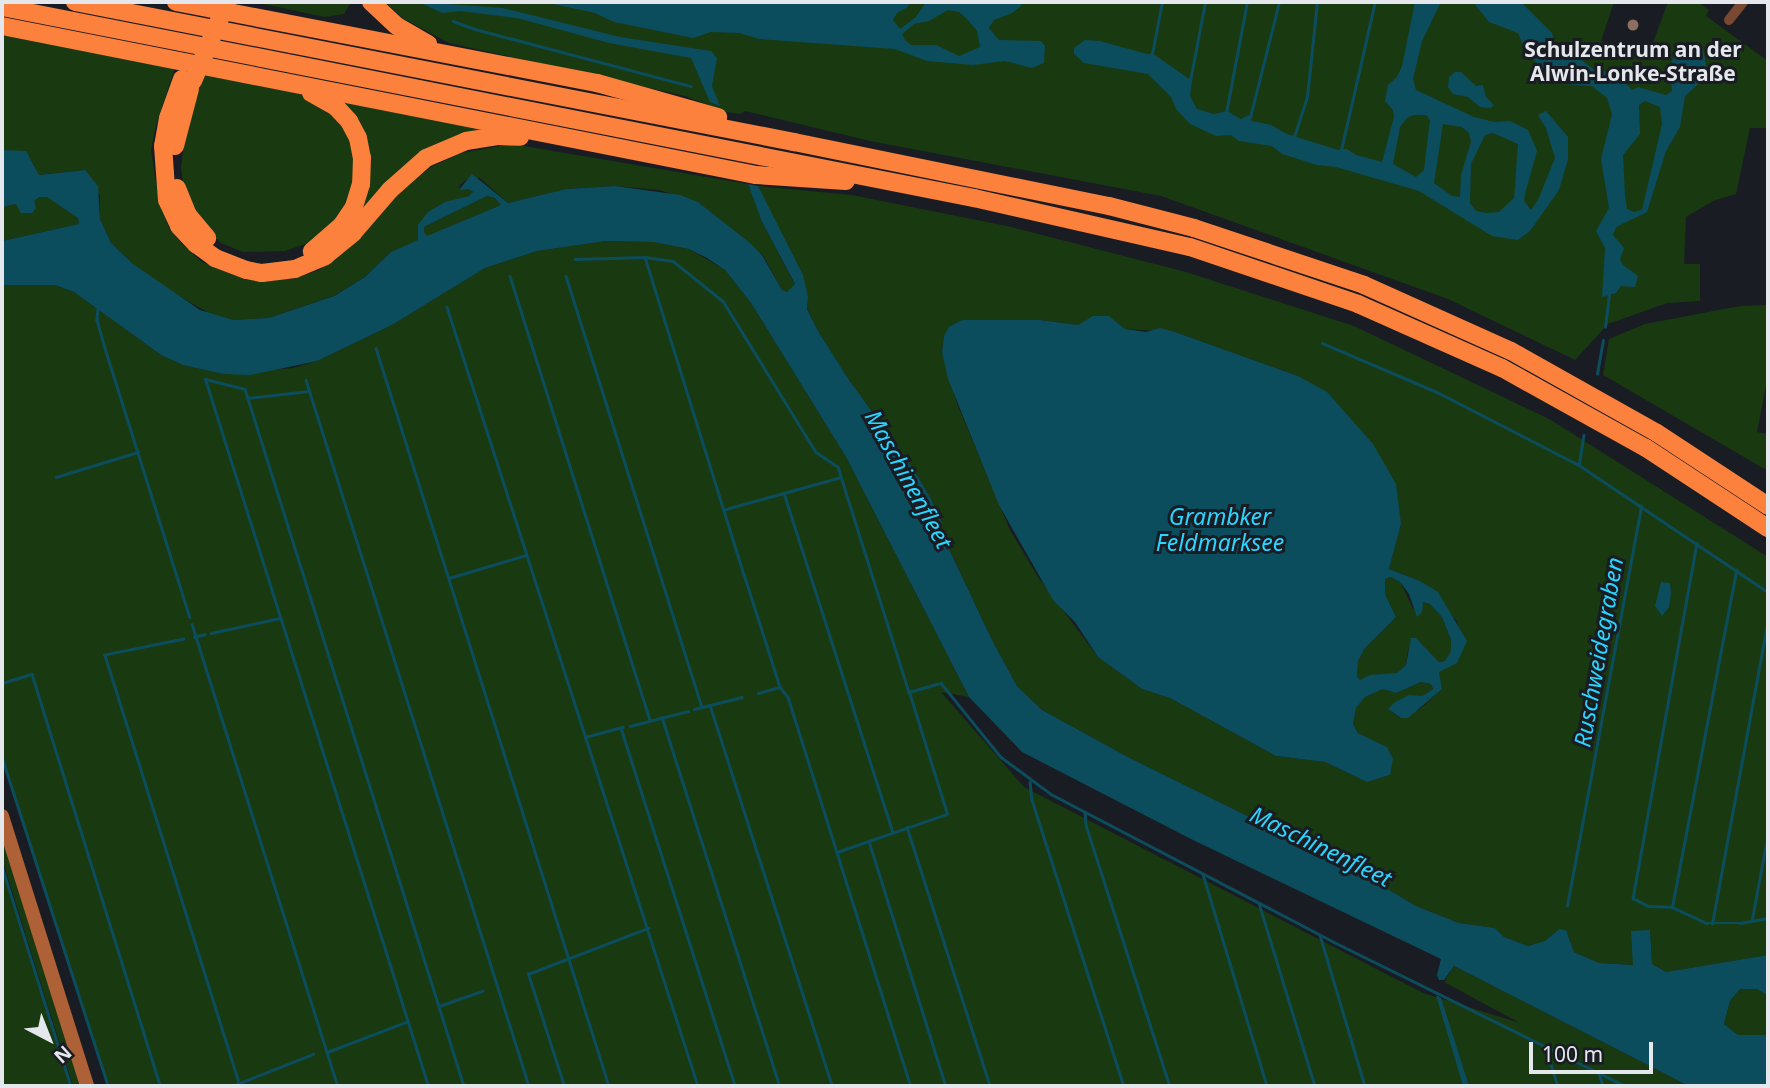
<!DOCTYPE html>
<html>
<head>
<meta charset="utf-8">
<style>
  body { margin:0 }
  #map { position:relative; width:1770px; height:1088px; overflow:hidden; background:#191c22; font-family:"Noto Sans",sans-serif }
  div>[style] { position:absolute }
  .green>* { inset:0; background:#193911 }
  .water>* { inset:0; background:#0c4d5d }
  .stream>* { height:2.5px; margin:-1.25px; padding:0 1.25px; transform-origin:1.25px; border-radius:1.25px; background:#0c4d5d }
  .minor>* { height:10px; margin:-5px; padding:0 5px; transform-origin:5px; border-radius:5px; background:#794830 }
  .secondary>* { height:14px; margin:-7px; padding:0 7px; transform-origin:7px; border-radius:7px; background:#ae6037 }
  .motorway>* { height:18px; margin:-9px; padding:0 9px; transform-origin:9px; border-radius:9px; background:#fc813d }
  .motorway-bridge>* { height:18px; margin:-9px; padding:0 9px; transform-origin:9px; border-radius:9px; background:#fc813d }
  .dots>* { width:19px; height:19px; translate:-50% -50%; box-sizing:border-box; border:4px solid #191c22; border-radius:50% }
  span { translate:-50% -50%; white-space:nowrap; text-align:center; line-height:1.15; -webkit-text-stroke:6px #191c22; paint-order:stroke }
  .poi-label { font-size:21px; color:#e4e7eb; font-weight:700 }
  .water-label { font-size:23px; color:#2ad5ff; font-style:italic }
  .frame { position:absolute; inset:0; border:4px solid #e4e7eb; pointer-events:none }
  .north { position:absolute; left:14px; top:1004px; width:70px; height:70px; -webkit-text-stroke:5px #191c22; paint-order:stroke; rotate:138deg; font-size:19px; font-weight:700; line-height:28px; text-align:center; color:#e4e7eb }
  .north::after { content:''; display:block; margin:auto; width:24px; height:32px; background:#e4e7eb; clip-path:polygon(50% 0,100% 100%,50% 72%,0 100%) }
  .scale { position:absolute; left:1529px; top:1042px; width:124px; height:32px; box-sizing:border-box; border:4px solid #e4e7eb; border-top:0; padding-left:9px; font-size:21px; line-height:24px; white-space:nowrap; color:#e4e7eb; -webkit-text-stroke:5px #191c22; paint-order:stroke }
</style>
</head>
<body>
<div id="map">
  <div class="green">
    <div style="clip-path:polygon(254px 2px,349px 2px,350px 4px,344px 14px,325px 17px)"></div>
    <div style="clip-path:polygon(385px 2px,1614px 2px,1601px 41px,1648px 56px,1668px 2px,1697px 2px,1709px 10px,1706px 16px,1768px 61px,1768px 128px,1750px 128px,1736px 194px,1715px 200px,1686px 217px,1684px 264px,1700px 264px,1700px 301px,1667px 303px,1608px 324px,1575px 360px,1448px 299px,1161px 196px,870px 141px,745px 111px,740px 114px,726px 112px,685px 96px,449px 43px,404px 19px)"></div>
    <div style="clip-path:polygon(2px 36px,15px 36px,175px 68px,156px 125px,151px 150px,159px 202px,169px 228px,184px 246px,202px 262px,246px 280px,293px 279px,319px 270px,358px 240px,404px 188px,431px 167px,461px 153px,512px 144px,748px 184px,762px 222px,795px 285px,787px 292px,782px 290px,763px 255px,698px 202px,659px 190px,615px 186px,566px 189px,508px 203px,480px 178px,466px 180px,460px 185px,459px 189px,469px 188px,473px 193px,469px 196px,428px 212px,419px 240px,391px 252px,365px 277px,333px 296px,269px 318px,233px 320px,214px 316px,167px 289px,133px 264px,111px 243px,100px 219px,100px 196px,85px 170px,38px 175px,34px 165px,7px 150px,2px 150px)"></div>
    <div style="clip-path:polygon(205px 75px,296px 93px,320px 102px,350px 133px,356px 155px,351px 197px,337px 223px,311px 242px,285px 251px,243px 252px,221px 243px,201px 224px,183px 184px,181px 167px,186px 129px,194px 107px,193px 98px)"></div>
    <div style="clip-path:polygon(331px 96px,510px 131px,456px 139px,354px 224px,367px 179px)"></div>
    <div style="clip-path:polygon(evenodd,758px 186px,852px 195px,1007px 226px,1186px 272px,1354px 326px,1551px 420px,1768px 557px,1768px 955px,1666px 972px,1652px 964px,1650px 931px,1633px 965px,1599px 963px,1574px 952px,1566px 930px,1559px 929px,1545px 941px,1528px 946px,1504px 937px,1495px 928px,1459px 923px,1416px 906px,1354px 869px,1126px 756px,1042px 710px,1017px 686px,992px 640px,940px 530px,942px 523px,931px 499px,914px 470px,847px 377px,818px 331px,807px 308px,808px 297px,758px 186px,1109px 316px,1125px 329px,1175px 332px,1298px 376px,1401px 524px,1389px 569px,1420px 581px,1456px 620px,1461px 634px,1439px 672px,1442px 689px,1420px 709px,1400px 718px,1388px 709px,1422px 696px,1433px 689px,1431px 684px,1421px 682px,1396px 693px,1383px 689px,1365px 697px,1356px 708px,1353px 724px,1358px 733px,1387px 747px,1390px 775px,1367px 782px,1325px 762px,1276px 756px,1170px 698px,1142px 689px,1098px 657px,1038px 577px,1010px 530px,956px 401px,942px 351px,944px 336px,962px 320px,1040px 320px,1078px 325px,1109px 316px)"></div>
    <div style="clip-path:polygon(487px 196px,495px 198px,501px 205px,427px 237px,424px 232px,424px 227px)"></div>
    <div style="clip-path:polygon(39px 197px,48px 197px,78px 218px,79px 224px,2px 241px,2px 212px,5px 205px,33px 201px)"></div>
    <div style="clip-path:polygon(606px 241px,653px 242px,689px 249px,725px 270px,751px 303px,846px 457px,969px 697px,941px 692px,1024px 787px,1423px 993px,1520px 1023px,1444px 982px,1454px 966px,1689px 1086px,107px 1086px,2px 753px,2px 285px,55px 285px,74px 292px,161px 355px,183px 365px,223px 374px,293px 368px,317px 361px,392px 325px,485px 268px,537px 251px)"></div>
    <div style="clip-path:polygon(1768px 305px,1768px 375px,1757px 432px,1768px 434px,1768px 471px,1603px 375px,1609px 339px,1645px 324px,1740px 306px)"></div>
    <div style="clip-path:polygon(1391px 577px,1401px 583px,1413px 609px,1422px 602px,1430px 604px,1442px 617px,1451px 640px,1451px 651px,1445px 661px,1439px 662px,1416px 638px,1408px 650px,1406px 665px,1397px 673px,1360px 680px,1357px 676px,1358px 661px,1365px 648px,1396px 617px,1385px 594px,1385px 579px)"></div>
    <div style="clip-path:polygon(2px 823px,84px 1086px,73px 1086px,2px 859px)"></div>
    <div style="clip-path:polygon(2px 867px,71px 1086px,2px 1086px)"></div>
    <div style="clip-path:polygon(1740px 989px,1757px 989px,1768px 996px,1768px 1035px,1738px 1035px,1724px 1024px,1730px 1001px)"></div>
  </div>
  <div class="water">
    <div style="clip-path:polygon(419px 2px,503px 8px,620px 37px,711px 51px,717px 58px,712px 86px,720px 106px,710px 102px,691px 58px,609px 43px,517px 18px,461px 11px,442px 13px)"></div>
    <div style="clip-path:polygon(evenodd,544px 2px,909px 2px,908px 7px,897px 13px,893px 20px,900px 29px,916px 17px,926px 2px,1022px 2px,1021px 6px,1012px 13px,994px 20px,989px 28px,999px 40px,1041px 41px,1045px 46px,1044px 63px,1032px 68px,1005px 61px,973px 65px,927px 61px,895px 49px,759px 39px,739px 33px,711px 32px,693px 38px,614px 22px,595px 13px,544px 2px,948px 10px,959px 12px,967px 19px,977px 31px,980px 47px,959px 56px,936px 45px,911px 45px,905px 40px,902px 34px,914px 24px,929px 21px,948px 10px)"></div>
    <div style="clip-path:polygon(evenodd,1415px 2px,1441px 2px,1422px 41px,1413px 79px,1416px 90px,1474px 117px,1494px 122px,1510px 121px,1528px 130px,1537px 151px,1525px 194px,1524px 201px,1531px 210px,1538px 200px,1555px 158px,1546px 128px,1538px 115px,1546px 111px,1568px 137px,1568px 159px,1559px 190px,1530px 231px,1518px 240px,1492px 236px,1419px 191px,1336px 167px,1317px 165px,1282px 154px,1272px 146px,1239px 141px,1231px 135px,1216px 136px,1190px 124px,1176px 109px,1171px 97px,1148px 74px,1084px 63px,1074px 54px,1074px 48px,1085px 40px,1100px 41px,1147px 54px,1152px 53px,1192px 81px,1190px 96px,1197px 109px,1214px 114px,1227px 111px,1241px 119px,1249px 115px,1252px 121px,1271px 125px,1287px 134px,1338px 150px,1347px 149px,1356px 155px,1382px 162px,1394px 117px,1393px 110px,1385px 101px,1388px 85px,1397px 77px,1402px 66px,1415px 2px,1414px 115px,1426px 115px,1430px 120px,1424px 170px,1416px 177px,1393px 164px,1400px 127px,1407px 118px,1414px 115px,1415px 2px,1443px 124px,1462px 127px,1469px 133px,1471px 142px,1461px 175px,1460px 197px,1452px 196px,1434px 183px,1443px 124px,1415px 2px,1493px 133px,1518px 144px,1515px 186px,1514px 198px,1499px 212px,1486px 213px,1476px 211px,1470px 203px,1471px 164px,1485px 135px,1493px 133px)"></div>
    <div style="clip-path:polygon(evenodd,1473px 2px,1521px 2px,1552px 33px,1558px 53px,1564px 60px,1579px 58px,1594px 70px,1616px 73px,1632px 90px,1638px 87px,1666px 95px,1672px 91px,1670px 67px,1677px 47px,1695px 44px,1703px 49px,1707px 70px,1703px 80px,1685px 96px,1680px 127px,1666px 151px,1647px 212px,1616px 227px,1613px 235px,1624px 248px,1620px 260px,1623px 265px,1638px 276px,1635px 287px,1621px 286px,1616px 293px,1602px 297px,1605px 248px,1596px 231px,1609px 208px,1601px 159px,1612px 114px,1607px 98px,1592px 86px,1564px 84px,1553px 77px,1527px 54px,1518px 33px,1489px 22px,1473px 2px,1645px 101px,1660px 107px,1662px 124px,1642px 210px,1634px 212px,1627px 209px,1625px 195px,1623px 155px,1640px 134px,1639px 105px,1645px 101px)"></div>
    <div style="clip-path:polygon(1455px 72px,1461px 72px,1476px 86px,1483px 85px,1486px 97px,1494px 105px,1491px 108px,1480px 107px,1468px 97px,1453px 94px,1448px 87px,1449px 77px)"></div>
    <div style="clip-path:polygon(evenodd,2px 150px,26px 151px,39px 175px,85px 170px,98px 186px,100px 219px,111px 243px,133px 264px,200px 310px,233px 320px,269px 318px,334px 296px,365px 277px,391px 252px,418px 240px,418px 225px,428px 212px,445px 202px,469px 196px,473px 192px,469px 189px,459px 190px,472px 174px,508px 203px,566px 189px,615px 186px,680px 195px,698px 202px,750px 243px,762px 255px,782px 290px,787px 292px,795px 284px,762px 222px,748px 184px,758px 186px,803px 275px,808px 297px,807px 309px,818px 331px,847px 377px,914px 470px,931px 499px,942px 523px,940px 530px,992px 640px,1017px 686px,1042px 710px,1126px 756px,1354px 869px,1416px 906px,1459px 923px,1495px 928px,1504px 937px,1528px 946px,1545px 941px,1559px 929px,1566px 930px,1574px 952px,1599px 963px,1633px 965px,1631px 931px,1650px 930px,1652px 964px,1666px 972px,1768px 955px,1768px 996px,1757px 989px,1740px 989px,1730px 1001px,1724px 1024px,1738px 1035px,1768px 1035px,1768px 1086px,1689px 1086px,1454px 966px,1444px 980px,1439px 980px,1437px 975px,1441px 959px,1191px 839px,1022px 752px,969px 697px,846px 457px,751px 303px,725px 270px,707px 258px,689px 249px,653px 242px,606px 241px,537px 251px,485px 268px,392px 325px,317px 361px,250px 375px,223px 374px,183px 365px,161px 355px,74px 292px,55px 285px,2px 285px,2px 241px,79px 224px,78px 218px,47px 197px,39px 197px,34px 201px,36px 208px,32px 213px,21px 213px,16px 204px,5px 206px,2px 212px,2px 150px,487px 196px,495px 198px,501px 205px,427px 236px,424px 232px,424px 227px,487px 196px)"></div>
    <div style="clip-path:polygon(evenodd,1093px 316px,1109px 316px,1125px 329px,1146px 332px,1160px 328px,1175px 332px,1298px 376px,1327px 392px,1373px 444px,1396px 484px,1401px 524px,1389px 569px,1420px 581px,1438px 592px,1467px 641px,1457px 663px,1439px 672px,1442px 689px,1408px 718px,1401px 718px,1388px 709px,1395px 702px,1409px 695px,1422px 696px,1433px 689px,1431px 684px,1421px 682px,1396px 693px,1383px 689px,1365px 697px,1356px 708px,1353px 724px,1358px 733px,1387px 747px,1393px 759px,1390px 775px,1367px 782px,1325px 762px,1276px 756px,1170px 698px,1142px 689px,1098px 657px,1075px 622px,1053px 600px,999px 505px,948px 379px,942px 352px,944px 336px,949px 327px,962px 320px,1040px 320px,1078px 325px,1093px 316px,1391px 577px,1401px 583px,1409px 594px,1417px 617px,1422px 612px,1423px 602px,1430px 604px,1442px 617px,1451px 640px,1451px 651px,1445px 661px,1439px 662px,1416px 638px,1411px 638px,1406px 665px,1397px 673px,1370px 675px,1360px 680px,1357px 676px,1358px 661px,1365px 648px,1396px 617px,1385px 594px,1385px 579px,1391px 577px)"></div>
    <div style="clip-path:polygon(1661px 582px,1670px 583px,1671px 594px,1669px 607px,1662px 616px,1655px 606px)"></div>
    <div style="clip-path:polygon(1436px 995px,1441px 998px,1469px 1086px,1463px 1086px)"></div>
  </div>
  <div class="stream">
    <div style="left:453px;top:21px;width:23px;rotate:20deg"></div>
    <div style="left:475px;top:29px;width:223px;rotate:14.8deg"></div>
    <div style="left:1152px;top:54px;width:53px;rotate:-79.1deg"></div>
    <div style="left:1190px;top:81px;width:80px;rotate:-79.2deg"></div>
    <div style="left:1226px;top:113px;width:113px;rotate:-79.3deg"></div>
    <div style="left:1250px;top:117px;width:119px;rotate:-75.8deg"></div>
    <div style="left:1294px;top:137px;width:42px;rotate:-72deg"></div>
    <div style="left:1307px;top:97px;width:96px;rotate:-84deg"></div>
    <div style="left:1341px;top:150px;width:152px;rotate:-77.1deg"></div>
    <div style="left:645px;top:257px;width:332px;rotate:72.7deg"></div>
    <div style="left:744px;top:574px;width:119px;rotate:72.3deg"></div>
    <div style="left:780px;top:687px;width:13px;rotate:51deg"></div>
    <div style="left:788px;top:697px;width:408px;rotate:72.5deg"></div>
    <div style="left:575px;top:259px;width:70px;rotate:-1.6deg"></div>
    <div style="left:645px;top:257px;width:28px;rotate:8deg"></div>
    <div style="left:673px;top:261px;width:64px;rotate:38.7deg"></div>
    <div style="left:723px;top:301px;width:177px;rotate:58.4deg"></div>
    <div style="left:816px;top:452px;width:27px;rotate:34deg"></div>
    <div style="left:838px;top:467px;width:236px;rotate:72.5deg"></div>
    <div style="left:909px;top:692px;width:33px;rotate:-16deg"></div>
    <div style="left:941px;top:683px;width:95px;rotate:51deg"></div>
    <div style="left:1001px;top:757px;width:62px;rotate:36.5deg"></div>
    <div style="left:1051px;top:794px;width:319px;rotate:27.6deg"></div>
    <div style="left:1334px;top:942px;width:326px;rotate:26.3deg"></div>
    <div style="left:510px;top:276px;width:466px;rotate:72.5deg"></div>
    <div style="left:566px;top:276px;width:452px;rotate:72.5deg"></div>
    <div style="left:447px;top:307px;width:818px;rotate:72.14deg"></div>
    <div style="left:98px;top:308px;width:12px;rotate:95deg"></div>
    <div style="left:97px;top:320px;width:26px;rotate:74deg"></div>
    <div style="left:104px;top:345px;width:285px;rotate:72.5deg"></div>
    <div style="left:1605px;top:327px;width:33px;rotate:-83deg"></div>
    <div style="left:1322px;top:343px;width:127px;rotate:23.1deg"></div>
    <div style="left:1439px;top:393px;width:157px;rotate:27.2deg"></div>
    <div style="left:376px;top:348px;width:774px;rotate:72.48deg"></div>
    <div style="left:1597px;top:374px;width:34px;rotate:-80deg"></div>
    <div style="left:306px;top:380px;width:740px;rotate:72.47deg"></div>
    <div style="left:247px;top:398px;width:62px;rotate:-6.4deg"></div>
    <div style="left:1584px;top:435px;width:30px;rotate:99deg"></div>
    <div style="left:1579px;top:465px;width:228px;rotate:33.9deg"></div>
    <div style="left:56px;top:477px;width:86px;rotate:-17deg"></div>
    <div style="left:784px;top:493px;width:356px;rotate:72.2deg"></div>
    <div style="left:726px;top:509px;width:119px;rotate:-15.5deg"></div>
    <div style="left:1697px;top:543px;width:361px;rotate:100.2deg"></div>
    <div style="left:1633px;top:898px;width:17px;rotate:28deg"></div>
    <div style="left:1648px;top:906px;width:24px;rotate:2deg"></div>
    <div style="left:1672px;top:907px;width:38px;rotate:25deg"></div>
    <div style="left:1706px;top:923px;width:34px"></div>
    <div style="left:1740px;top:923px;width:28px;rotate:-10deg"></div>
    <div style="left:449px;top:578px;width:80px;rotate:-16.6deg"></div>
    <div style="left:192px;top:624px;width:485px;rotate:72.5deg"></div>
    <div style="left:211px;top:633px;width:71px;rotate:-12.3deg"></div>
    <div style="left:194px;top:637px;width:11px;rotate:-15deg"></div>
    <div style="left:184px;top:639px;width:81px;rotate:168.6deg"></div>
    <div style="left:105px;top:655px;width:452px;rotate:72.6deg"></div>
    <div style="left:2px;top:683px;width:31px;rotate:-17deg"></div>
    <div style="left:32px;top:674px;width:431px;rotate:72.7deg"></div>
    <div style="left:758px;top:693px;width:23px;rotate:-15deg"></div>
    <div style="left:710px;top:705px;width:400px;rotate:72.2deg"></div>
    <div style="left:694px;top:709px;width:49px;rotate:-14deg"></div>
    <div style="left:662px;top:717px;width:387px;rotate:72.3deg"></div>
    <div style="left:630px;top:726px;width:60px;rotate:-14.5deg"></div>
    <div style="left:621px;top:728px;width:376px;rotate:72.3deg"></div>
    <div style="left:585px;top:737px;width:39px;rotate:-15deg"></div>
    <div style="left:2px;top:757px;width:346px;rotate:72.1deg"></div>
    <div style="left:1030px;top:782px;width:18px;rotate:84deg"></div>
    <div style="left:1032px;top:800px;width:300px;rotate:72.2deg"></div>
    <div style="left:1085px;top:813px;width:12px;rotate:85deg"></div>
    <div style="left:1086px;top:825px;width:274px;rotate:72.2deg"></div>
    <div style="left:907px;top:827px;width:272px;rotate:72.2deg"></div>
    <div style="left:869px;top:841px;width:257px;rotate:72.6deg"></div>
    <div style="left:837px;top:852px;width:116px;rotate:-19.1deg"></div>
    <div style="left:947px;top:814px;width:128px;rotate:-107.3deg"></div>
    <div style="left:2px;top:866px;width:231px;rotate:72.6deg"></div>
    <div style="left:1203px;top:874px;width:221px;rotate:73.2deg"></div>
    <div style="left:1259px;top:903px;width:191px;rotate:73deg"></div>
    <div style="left:1567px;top:906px;width:407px;rotate:-79.5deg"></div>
    <div style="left:1672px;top:907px;width:343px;rotate:-79.2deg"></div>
    <div style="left:1752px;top:919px;width:87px;rotate:-79.5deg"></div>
    <div style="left:1712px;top:924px;width:310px;rotate:-79.6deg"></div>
    <div style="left:1320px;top:935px;width:158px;rotate:73.4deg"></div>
    <div style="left:439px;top:1006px;width:46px;rotate:-19.2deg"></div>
    <div style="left:1545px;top:1046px;width:42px;rotate:72deg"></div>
    <div style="left:327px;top:1052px;width:85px;rotate:-20.8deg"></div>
    <div style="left:1599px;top:1073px;width:14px;rotate:73deg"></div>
    <div style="left:232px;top:1086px;width:87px;rotate:-21.6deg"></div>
    <div style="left:428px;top:1086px;width:741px;rotate:-107.51deg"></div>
    <div style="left:205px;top:379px;width:41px;rotate:14deg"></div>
    <div style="left:245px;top:389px;width:731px;rotate:72.56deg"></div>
    <div style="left:564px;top:1086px;width:118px;rotate:-107.8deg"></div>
    <div style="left:528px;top:974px;width:129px;rotate:-21deg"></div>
  </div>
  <div class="minor">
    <div style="left:1729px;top:20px;width:23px;rotate:-52deg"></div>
  </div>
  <div class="secondary">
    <div style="left:2px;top:816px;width:283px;rotate:72.5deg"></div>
  </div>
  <div class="motorway">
    <div style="left:75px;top:2px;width:733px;rotate:11.02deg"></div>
    <div style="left:794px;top:142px;width:321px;rotate:11.5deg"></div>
    <div style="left:1109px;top:206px;width:88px;rotate:14.5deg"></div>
    <div style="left:1194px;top:228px;width:179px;rotate:18.5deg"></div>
    <div style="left:1364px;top:285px;width:161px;rotate:24.2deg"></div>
    <div style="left:1511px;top:351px;width:167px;rotate:29.3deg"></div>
    <div style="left:1657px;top:433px;width:133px;rotate:33.3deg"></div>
    <div style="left:176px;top:2px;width:429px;rotate:10.9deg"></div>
    <div style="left:597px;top:83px;width:126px;rotate:15.7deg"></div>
    <div style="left:371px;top:2px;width:35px;rotate:43deg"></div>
    <div style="left:397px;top:26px;width:36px;rotate:30deg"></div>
    <div style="left:2px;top:7px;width:991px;rotate:11.12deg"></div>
    <div style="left:974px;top:198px;width:221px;rotate:12.8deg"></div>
    <div style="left:1190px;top:247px;width:177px;rotate:18.7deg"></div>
    <div style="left:1358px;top:304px;width:158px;rotate:24deg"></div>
    <div style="left:1502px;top:368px;width:165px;rotate:29.1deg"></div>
    <div style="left:1646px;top:448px;width:146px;rotate:33.3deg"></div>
    <div style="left:2px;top:26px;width:769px;rotate:11.18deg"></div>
    <div style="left:756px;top:175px;width:90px;rotate:3.8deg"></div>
    <div style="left:182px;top:79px;width:41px;rotate:109.7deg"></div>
    <div style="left:168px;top:118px;width:28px;rotate:100deg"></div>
    <div style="left:163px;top:146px;width:54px;rotate:85.8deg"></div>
    <div style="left:167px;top:200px;width:29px;rotate:65deg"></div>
    <div style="left:179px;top:226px;width:25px;rotate:47deg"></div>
    <div style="left:196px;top:244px;width:24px;rotate:36deg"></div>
    <div style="left:215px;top:258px;width:33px;rotate:21deg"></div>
    <div style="left:246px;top:270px;width:16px;rotate:11deg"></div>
    <div style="left:262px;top:273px;width:33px;rotate:-7deg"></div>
    <div style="left:295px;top:269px;width:33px;rotate:-23deg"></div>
    <div style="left:325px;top:256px;width:36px;rotate:-39deg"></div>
    <div style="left:353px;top:233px;width:57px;rotate:-49.3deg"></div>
    <div style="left:390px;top:190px;width:48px;rotate:-41.6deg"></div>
    <div style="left:426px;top:158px;width:43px;rotate:-23deg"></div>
    <div style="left:466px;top:141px;width:30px;rotate:-9deg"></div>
    <div style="left:496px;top:136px;width:24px;rotate:2deg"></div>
    <div style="left:311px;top:93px;width:29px;rotate:29deg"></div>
    <div style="left:336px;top:107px;width:19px;rotate:47deg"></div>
    <div style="left:349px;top:121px;width:19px;rotate:62deg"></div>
    <div style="left:358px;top:138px;width:20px;rotate:79deg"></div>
    <div style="left:362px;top:158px;width:26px;rotate:92deg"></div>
    <div style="left:361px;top:184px;width:24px;rotate:107deg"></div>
    <div style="left:354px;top:207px;width:22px;rotate:124deg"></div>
    <div style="left:342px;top:225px;width:40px;rotate:139deg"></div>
    <div style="left:175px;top:146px;width:59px;rotate:-75.3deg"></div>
    <div style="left:177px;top:188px;width:29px;rotate:68deg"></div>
    <div style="left:188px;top:215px;width:30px;rotate:50deg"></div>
  </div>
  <div class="motorway-bridge">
    <div style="left:193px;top:81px;width:86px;rotate:-66.7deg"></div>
  </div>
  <div class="dots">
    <div style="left:1633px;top:25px;background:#8d6e63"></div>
  </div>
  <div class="poi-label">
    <span style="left:1633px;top:61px">Schulzentrum an der<br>Alwin-Lonke-Straße</span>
  </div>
  <div class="water-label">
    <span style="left:909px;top:479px;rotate:61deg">Maschinenfleet</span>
    <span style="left:1220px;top:529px">Grambker<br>Feldmarksee</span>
    <span style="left:1598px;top:652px;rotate:-80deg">Ruschweidegraben</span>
    <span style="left:1321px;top:846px;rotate:26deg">Maschinenfleet</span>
  </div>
  <div class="frame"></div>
  <div class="north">N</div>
  <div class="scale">100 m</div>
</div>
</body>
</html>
